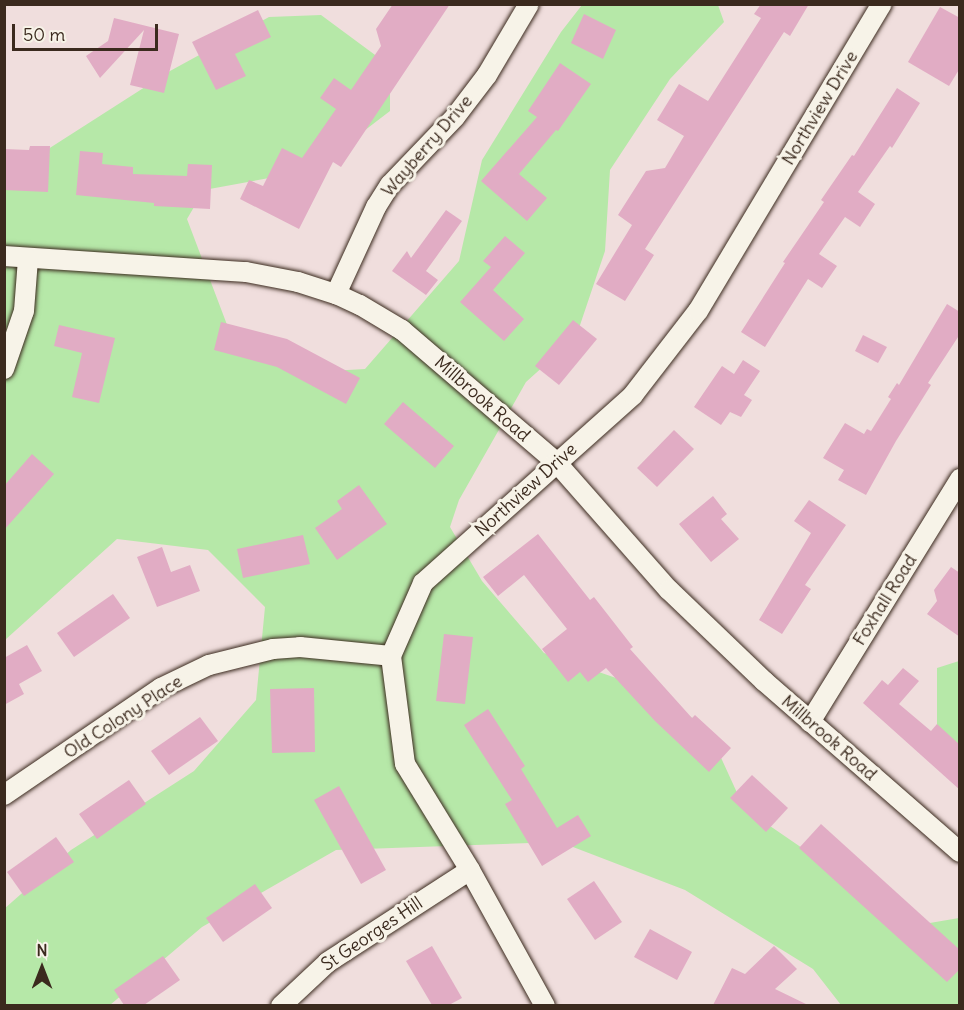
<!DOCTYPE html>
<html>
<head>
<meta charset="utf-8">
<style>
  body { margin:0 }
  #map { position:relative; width:964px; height:1010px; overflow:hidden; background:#f0dedd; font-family:Delius,sans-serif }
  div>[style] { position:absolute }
  .green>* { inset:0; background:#b6e8a8 }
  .building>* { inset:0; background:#e1acc4 }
  .roads { filter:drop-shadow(0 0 2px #3b2a1e) drop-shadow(0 0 2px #3b2a1e) }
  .street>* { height:20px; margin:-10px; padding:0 10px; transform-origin:10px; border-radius:10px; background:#f7f3e8 }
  span { translate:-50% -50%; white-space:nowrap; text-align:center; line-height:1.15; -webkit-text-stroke:6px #f7f3e8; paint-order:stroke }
  .street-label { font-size:18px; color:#3b2a1e }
  .frame { position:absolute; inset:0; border:6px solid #3b2a1e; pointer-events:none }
  .north { position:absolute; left:12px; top:938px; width:60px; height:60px; -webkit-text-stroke:4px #f7f3e8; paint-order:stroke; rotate:0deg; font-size:16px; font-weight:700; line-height:24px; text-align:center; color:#3b2a1e }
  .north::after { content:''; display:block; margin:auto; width:21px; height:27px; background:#3b2a1e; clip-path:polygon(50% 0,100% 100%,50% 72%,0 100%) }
  .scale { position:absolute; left:12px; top:24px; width:146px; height:27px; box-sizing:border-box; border:3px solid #3b2a1e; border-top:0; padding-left:8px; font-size:18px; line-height:21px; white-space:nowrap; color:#3b2a1e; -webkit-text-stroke:4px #f7f3e8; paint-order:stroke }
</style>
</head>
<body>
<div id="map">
  <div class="green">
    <div style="clip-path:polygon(582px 5px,718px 5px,724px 22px,670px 79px,610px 170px,605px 251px,576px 337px,526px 382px,459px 500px,450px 527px,482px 581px,544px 653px,642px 687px,707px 727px,744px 808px,840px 874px,924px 924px,959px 918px,959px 1005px,841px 1005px,813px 969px,685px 890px,560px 842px,336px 850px,202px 927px,110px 1005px,5px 1005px,4px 909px,71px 850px,194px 771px,256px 700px,265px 607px,208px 550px,117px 539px,5px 640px,5px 162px,31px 160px,170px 71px,269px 17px,321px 15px,390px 66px,390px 111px,313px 170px,204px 190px,187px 219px,229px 330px,313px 372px,365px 369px,459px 261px,482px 160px,561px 32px)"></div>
    <div style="clip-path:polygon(959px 661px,959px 787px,937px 754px,937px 668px)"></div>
  </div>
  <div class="building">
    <div style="clip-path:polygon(393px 4px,450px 4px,341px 167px,333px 162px,299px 229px,240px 199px,249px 180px,263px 186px,282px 148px,302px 158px,336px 109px,320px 98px,334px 78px,351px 90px,381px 46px,376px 29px)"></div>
    <div style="clip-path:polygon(761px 4px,809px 4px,790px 36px,784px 32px,645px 249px,654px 255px,625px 301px,596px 284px,632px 225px,618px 215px,646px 171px,665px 168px,684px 136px,657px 120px,679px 84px,708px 101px,761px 18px,754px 14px)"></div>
    <div style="clip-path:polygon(940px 7px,960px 18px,960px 68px,949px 86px,908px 62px)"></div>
    <div style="clip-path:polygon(258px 10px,271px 37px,235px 54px,246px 76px,216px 90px,192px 42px)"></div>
    <div style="clip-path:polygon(584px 14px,616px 30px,603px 59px,571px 43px)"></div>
    <div style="clip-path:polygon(114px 18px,179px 34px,164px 93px,130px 85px,144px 30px,100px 78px,86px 56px,108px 41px)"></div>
    <div style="clip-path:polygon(560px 63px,591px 84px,558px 131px,556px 130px,519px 174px,547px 198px,527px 221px,481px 181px,537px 117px,528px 111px)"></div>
    <div style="clip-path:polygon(897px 88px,920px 103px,892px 148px,890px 146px,858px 192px,875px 204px,860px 227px,845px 217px,819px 254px,837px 266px,822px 288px,808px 279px,765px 347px,741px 332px,785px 263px,783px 262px,824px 202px,821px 200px,852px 155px,854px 156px)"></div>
    <div style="clip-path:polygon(30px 146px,50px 146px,48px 192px,4px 190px,4px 149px,29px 150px)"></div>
    <div style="clip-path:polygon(80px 151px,103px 153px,102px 164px,133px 167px,133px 174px,187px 176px,188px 164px,212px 165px,210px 209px,154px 206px,154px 203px,76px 195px)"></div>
    <div style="clip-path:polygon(446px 210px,462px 221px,426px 271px,438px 280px,426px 295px,392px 271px,407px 251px,411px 258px)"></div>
    <div style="clip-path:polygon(505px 236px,525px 253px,493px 290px,524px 319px,504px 341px,460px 302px,491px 267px,483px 261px)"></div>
    <div style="clip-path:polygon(947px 304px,960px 312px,960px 334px,928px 383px,931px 385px,896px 441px,866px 495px,838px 480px,844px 470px,823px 458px,845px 423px,864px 434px,867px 429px,871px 431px,891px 399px,888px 397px,897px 383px,899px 385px)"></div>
    <div style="clip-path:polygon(573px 320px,597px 339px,559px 385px,535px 366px)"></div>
    <div style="clip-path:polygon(221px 322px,287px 339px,360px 378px,346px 404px,277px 367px,214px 350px)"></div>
    <div style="clip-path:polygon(59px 325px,115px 338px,99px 403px,72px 397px,82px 353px,54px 346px)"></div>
    <div style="clip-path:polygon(863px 335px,887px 347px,878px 363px,855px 351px)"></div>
    <div style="clip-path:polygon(743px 360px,760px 371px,744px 395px,752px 400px,741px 417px,730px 412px,721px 425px,694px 407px,722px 366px,734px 374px)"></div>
    <div style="clip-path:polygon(403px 402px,454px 446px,435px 468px,384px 424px)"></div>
    <div style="clip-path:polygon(674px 430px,694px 449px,657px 487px,637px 468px)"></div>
    <div style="clip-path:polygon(32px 454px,54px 474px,4px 530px,4px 486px)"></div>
    <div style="clip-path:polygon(359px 485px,387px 524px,337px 560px,315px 528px,342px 509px,337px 501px)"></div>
    <div style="clip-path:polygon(713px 496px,727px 514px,721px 519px,739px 539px,711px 562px,679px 524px)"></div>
    <div style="clip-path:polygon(809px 500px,846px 525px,805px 585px,811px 589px,782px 634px,759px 620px,811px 533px,794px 521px)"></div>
    <div style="clip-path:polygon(538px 534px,590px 600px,594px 597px,633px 647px,630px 649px,692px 718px,695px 715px,731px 748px,709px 772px,655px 721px,606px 668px,588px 682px,580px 672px,568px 682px,542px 649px,567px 629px,524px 575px,498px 596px,483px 577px)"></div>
    <div style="clip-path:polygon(303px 535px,310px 564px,243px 578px,237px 549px)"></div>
    <div style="clip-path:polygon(162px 547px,171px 572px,190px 565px,200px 591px,157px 607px,137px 557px)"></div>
    <div style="clip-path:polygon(951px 567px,960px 573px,960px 637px,927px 614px,937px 601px,934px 590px)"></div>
    <div style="clip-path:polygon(113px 594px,130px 618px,74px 657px,57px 633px)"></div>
    <div style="clip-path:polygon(444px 634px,473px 637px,465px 704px,436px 701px)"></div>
    <div style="clip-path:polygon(27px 645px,42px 671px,19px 684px,24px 694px,4px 705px,4px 658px)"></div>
    <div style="clip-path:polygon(903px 668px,919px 681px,899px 704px,931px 731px,937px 724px,960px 745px,960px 790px,863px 703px,882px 680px,888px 685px)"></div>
    <div style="clip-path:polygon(314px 688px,315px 752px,272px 753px,270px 689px)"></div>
    <div style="clip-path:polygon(488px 709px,525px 766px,521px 769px,557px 828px,578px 815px,591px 836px,542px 866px,505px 804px,512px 800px,464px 725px)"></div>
    <div style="clip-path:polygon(200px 717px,218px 741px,169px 775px,151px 751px)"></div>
    <div style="clip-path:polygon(752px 775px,788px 808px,766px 832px,730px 798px)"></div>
    <div style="clip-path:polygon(129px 780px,146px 804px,97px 839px,79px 814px)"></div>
    <div style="clip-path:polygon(339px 786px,386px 870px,361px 884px,314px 800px)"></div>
    <div style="clip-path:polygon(821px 824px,960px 950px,960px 969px,947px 982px,799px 848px)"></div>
    <div style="clip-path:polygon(56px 837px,74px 862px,24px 896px,7px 872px)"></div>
    <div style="clip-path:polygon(594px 881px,622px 922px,595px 940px,567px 899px)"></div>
    <div style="clip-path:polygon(255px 884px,272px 908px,223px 942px,206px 918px)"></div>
    <div style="clip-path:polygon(650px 929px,692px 952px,677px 980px,634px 957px)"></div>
    <div style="clip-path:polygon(432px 946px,462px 998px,449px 1005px,432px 1005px,406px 961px)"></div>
    <div style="clip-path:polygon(774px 946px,797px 969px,775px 989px,808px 1005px,713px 1005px,732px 968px,745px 974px)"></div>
    <div style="clip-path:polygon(163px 956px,180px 980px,144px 1005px,124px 1005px,114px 990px)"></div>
  </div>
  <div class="roads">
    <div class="street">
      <div style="left:4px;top:256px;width:243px;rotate:3.8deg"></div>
      <div style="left:246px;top:272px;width:53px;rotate:10.9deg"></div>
      <div style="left:298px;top:282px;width:40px;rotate:18deg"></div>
      <div style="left:336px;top:294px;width:26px;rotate:25deg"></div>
      <div style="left:360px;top:305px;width:49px;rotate:30.8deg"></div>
      <div style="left:402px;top:330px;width:203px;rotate:40.6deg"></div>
      <div style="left:556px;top:462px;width:171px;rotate:48.6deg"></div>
      <div style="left:669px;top:590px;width:132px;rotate:43.8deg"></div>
      <div style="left:764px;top:681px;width:260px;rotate:41.1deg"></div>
      <div style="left:336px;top:294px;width:96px;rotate:-65.3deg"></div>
      <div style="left:376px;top:207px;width:26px;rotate:-58deg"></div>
      <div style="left:390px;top:185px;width:94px;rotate:-46.3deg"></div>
      <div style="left:455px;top:117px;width:53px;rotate:-52.7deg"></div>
      <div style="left:487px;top:75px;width:82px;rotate:-59.4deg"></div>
      <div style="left:4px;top:369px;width:61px;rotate:-71deg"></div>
      <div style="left:24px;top:311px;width:52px;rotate:-85.6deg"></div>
      <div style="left:810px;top:722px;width:286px;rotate:-58.3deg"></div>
      <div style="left:4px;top:795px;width:190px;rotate:-34.3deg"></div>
      <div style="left:161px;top:688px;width:53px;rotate:-25.6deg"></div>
      <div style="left:209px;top:665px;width:66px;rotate:-14deg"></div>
      <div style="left:273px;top:649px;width:27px;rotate:-4deg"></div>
      <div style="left:300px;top:647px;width:91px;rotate:5.6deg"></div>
      <div style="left:281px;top:1006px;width:64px;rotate:-43.1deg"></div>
      <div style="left:328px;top:962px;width:169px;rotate:-32.9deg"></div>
      <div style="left:545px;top:1006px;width:155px;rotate:-118.9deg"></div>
      <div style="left:470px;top:870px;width:124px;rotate:-121.5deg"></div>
      <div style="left:405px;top:764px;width:109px;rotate:-97.4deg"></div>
      <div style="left:391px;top:656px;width:80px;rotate:-66.3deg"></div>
      <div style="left:423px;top:583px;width:282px;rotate:-41.8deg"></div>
      <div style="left:633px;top:395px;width:106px;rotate:-52.3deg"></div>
      <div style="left:698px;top:311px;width:358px;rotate:-59.1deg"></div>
    </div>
  </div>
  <div class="street-label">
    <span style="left:820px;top:108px;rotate:-59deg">Northview Drive</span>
    <span style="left:427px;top:146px;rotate:-49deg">Wayberry Drive</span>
    <span style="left:482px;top:399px;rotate:41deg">Millbrook Road</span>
    <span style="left:526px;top:490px;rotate:-42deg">Northview Drive</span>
    <span style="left:885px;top:600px;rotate:-58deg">Foxhall Road</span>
    <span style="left:123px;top:717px;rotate:-33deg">Old Colony Place</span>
    <span style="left:829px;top:738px;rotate:41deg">Millbrook Road</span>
    <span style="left:372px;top:934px;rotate:-34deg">St Georges Hill</span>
  </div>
  <div class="frame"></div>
  <div class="north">N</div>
  <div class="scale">50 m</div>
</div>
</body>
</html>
